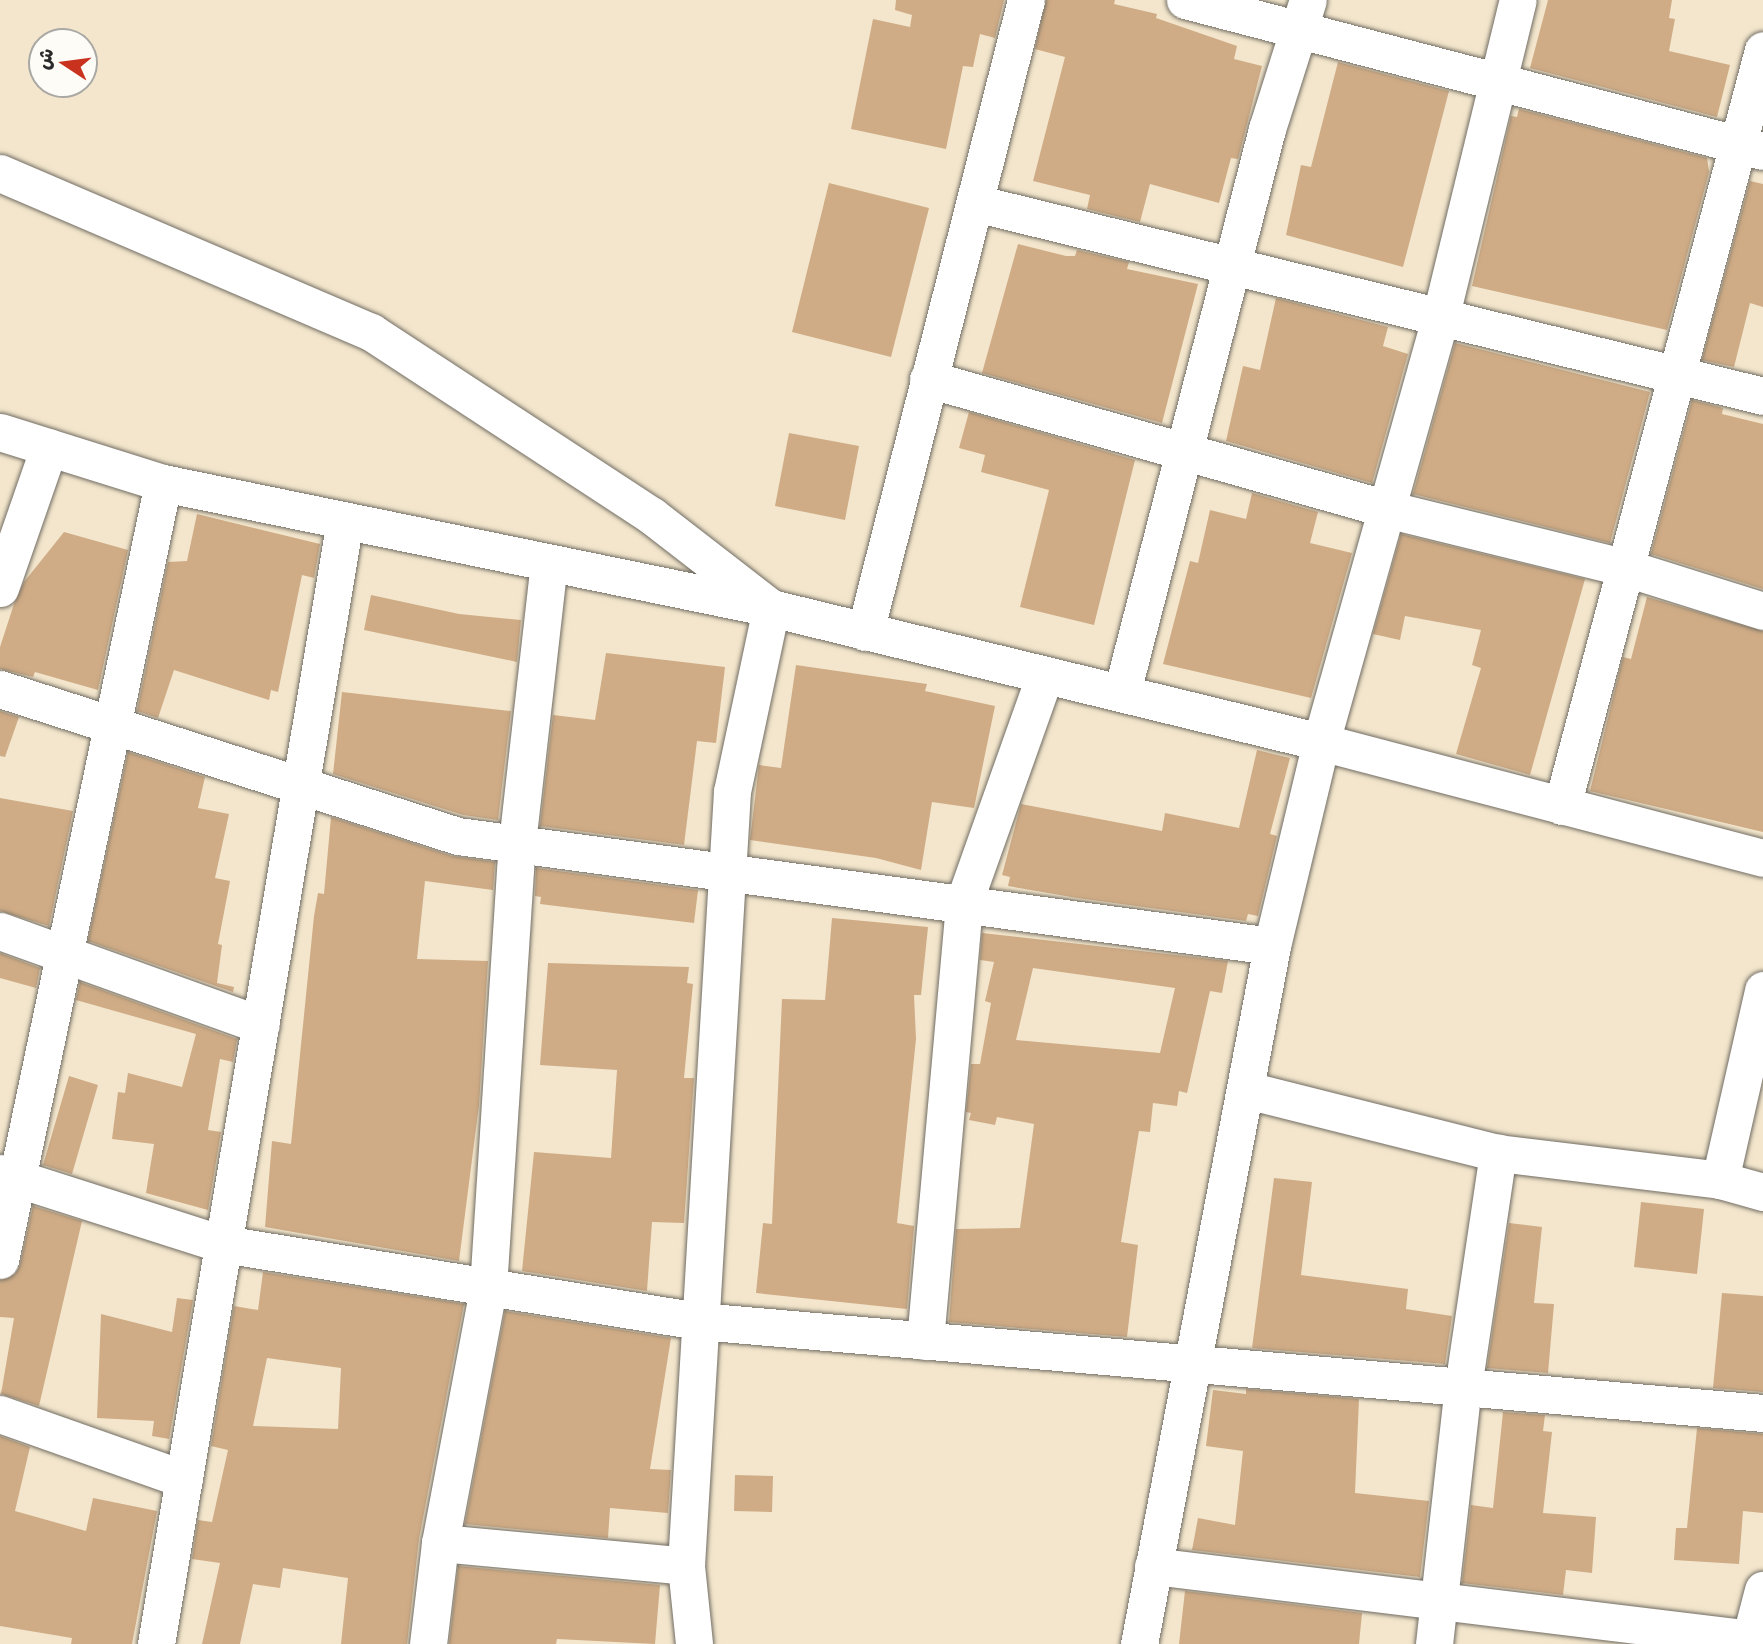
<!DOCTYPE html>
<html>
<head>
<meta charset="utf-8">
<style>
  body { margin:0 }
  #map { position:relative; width:1763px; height:1644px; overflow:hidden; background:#f3e6cc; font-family:Delius,"Playpen Sans Arabic",sans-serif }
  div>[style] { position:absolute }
  .building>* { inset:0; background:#cfac86 }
  .roads { filter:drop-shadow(0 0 2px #716c63) drop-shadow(0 0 2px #716c63) }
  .street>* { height:37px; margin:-18.5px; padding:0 18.5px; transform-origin:18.5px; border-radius:18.5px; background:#fff }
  span { translate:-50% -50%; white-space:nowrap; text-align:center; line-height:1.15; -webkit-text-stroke:7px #fdfcf7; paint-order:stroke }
  .north { position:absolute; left:28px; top:28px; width:70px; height:70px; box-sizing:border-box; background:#fdfcf7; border:2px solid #a9a8a5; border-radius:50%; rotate:283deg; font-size:19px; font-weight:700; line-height:28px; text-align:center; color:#2b2b2b }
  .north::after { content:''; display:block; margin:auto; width:24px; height:32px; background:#c8321e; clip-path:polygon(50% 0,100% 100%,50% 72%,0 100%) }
</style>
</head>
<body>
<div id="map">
  <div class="building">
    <div style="clip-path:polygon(896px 0,1004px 0,995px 38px,980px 34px,973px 67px,963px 66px,946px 149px,851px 129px,873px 19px,910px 27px,912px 15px,895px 10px)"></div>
    <div style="clip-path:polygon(1046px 0,1115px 0,1114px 4px,1157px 14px,1156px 18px,1237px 46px,1234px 59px,1262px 66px,1238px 159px,1231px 158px,1219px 203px,1150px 184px,1140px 222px,1087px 209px,1090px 195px,1033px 181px,1065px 57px,1035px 49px)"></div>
    <div style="clip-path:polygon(1548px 0,1672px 0,1669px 18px,1675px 19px,1669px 51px,1730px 65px,1717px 117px,1530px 68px)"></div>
    <div style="clip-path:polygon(1338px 62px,1449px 91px,1403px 267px,1286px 235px,1301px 165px,1311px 167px)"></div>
    <div style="clip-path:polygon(1519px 109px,1707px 158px,1709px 172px,1667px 330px,1472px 286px,1511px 116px,1517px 117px)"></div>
    <div style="clip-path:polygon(1750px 181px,1763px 184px,1763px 307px,1750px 303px,1734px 367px,1702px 360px)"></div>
    <div style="clip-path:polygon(829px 183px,929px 208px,891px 357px,792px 332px)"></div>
    <div style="clip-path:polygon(1018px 244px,1066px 256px,1075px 256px,1077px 250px,1129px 262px,1127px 269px,1198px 284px,1162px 423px,982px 373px)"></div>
    <div style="clip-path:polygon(1276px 298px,1388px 327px,1383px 346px,1408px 354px,1372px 483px,1226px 441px,1243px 366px,1260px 370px)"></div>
    <div style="clip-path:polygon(1455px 343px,1650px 392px,1610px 543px,1413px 494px)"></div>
    <div style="clip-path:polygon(1692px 400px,1723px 408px,1722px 414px,1763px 424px,1763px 589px,1651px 554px)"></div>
    <div style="clip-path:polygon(969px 412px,1135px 460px,1094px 625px,1020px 607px,1049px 490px,981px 472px,985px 455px,959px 448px)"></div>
    <div style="clip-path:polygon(789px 433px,859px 446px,845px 520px,775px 506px)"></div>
    <div style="clip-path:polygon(1252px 493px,1318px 512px,1310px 543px,1352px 553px,1311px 698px,1163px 664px,1190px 561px,1198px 563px,1210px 510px,1246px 519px)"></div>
    <div style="clip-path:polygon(197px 514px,320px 544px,314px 578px,302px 575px,278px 692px,271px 690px,269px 700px,174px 670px,158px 718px,137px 711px,168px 562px,187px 561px)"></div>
    <div style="clip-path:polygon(64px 532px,128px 550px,98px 690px,35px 672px,33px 677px,0 669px,0 647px,14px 604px,24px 582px)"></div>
    <div style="clip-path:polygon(1401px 534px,1585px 579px,1530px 775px,1456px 754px,1481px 668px,1472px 665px,1481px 630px,1405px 616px,1400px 640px,1373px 634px)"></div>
    <div style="clip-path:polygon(371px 595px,459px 614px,521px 620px,517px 662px,364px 630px)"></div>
    <div style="clip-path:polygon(1647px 597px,1763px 631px,1763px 832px,1590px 791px,1623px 657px,1631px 659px)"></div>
    <div style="clip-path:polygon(606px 653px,725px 667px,716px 743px,697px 741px,684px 845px,540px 826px,553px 715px,595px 720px)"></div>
    <div style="clip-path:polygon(796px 665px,927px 684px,925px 691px,995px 706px,974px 808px,932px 802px,921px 870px,876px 858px,750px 840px,759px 765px,781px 768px)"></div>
    <div style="clip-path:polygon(342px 692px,511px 711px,498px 820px,463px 815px,333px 774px)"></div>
    <div style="clip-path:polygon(0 711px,19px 717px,5px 757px,0 756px)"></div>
    <div style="clip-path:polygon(1257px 750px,1290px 758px,1270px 834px,1277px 836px,1258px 916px,1248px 914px,1246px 921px,1077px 898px,1008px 886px,1010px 877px,1002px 875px,1021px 804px,1162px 831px,1165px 813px,1239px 828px)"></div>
    <div style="clip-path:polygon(128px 752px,205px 777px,198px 808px,229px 814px,215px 878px,230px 881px,218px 944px,222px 945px,217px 983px,234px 987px,233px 992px,88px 941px)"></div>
    <div style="clip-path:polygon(0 798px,73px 811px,49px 926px,0 911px)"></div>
    <div style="clip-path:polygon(331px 817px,452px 856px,495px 862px,493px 890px,425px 881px,417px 959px,488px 961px,479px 1105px,459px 1261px,265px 1227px,272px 1141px,291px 1144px,314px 916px,318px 893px,324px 894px)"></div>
    <div style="clip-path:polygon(536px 868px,698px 890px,694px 923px,540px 904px,541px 897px,535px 896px)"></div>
    <div style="clip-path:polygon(832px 918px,928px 927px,921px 995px,914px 995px,916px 1039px,897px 1223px,914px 1226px,907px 1309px,756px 1293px,763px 1223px,772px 1224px,782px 999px,825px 1000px)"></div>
    <div style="clip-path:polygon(evenodd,982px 933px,1228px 961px,1222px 993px,1210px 991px,1187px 1093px,1179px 1091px,1177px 1106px,1153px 1103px,1150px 1132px,1139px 1131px,1121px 1242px,1138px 1245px,1127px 1337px,949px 1322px,956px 1229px,1020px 1228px,1034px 1124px,997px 1117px,995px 1125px,969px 1120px,971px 1113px,966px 1112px,971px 1064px,980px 1064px,991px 1003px,985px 1001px,994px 962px,980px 960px,982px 933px,1033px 968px,1175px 988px,1160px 1053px,1016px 1040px,1033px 968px)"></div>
    <div style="clip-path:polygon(0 953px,40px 968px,36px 988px,0 978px)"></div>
    <div style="clip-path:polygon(548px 963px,689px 967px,687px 983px,693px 984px,684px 1078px,694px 1078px,684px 1223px,652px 1222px,647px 1291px,522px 1271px,534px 1152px,611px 1158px,617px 1070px,540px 1065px)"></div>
    <div style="clip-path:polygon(80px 982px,237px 1039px,233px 1062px,220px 1059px,208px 1130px,221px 1132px,208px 1210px,146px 1193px,154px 1144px,112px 1139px,118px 1092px,125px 1093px,128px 1073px,182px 1087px,196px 1034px,76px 1000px)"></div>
    <div style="clip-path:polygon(69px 1076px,98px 1085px,72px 1174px,43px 1165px)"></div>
    <div style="clip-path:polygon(1274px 1178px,1312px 1182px,1301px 1275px,1408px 1289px,1406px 1309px,1452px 1316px,1445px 1364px,1252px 1348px)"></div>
    <div style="clip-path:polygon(1641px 1202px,1704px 1209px,1697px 1274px,1634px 1267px)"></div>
    <div style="clip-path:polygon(33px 1206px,82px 1221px,39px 1406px,1px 1394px,14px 1318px,0 1317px,0 1280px,15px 1274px,20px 1265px)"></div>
    <div style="clip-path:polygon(1509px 1223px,1542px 1227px,1534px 1303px,1554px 1304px,1548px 1373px,1487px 1368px)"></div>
    <div style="clip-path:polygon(evenodd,263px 1272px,464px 1304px,419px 1539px,407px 1644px,341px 1644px,348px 1578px,283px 1568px,280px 1588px,253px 1584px,240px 1644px,202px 1644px,220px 1563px,192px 1559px,198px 1520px,212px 1522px,228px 1450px,211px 1446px,234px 1306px,258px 1310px,263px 1272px,267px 1358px,341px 1368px,338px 1429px,253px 1426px,267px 1358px)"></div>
    <div style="clip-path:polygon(1722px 1293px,1763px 1296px,1763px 1392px,1713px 1388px)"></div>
    <div style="clip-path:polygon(177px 1298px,193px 1300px,169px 1439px,152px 1436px,154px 1421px,97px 1418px,101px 1314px,172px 1332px)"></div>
    <div style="clip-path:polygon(505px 1311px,671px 1338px,650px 1469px,671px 1470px,668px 1513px,610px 1508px,608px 1538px,465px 1524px)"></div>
    <div style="clip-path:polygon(1246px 1389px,1359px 1399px,1355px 1493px,1429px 1501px,1420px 1577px,1192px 1550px,1198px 1518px,1235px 1525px,1243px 1451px,1206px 1446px,1213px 1390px,1246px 1394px)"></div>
    <div style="clip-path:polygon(1503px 1412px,1545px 1415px,1543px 1431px,1552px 1432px,1543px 1513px,1596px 1517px,1592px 1573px,1566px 1570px,1563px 1595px,1462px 1583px,1471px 1505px,1493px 1508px)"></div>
    <div style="clip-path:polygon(1697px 1428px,1763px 1434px,1763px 1513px,1743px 1511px,1739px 1564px,1674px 1560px,1676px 1528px,1687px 1528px)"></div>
    <div style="clip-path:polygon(0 1436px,30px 1447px,15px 1511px,86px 1531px,93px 1498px,157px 1511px,132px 1644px,71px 1644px,72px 1638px,0 1626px)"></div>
    <div style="clip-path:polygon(735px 1475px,773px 1476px,772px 1512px,734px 1511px)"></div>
    <div style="clip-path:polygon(458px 1566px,660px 1585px,655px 1644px,557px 1639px,556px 1644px,449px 1644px)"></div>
    <div style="clip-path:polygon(1185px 1591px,1362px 1613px,1359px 1644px,1179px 1644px)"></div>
  </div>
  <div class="roads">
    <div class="street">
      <div style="left:1185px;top:0;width:597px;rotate:14.64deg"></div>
      <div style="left:0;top:173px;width:404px;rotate:23.2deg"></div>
      <div style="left:371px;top:332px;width:336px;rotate:33.2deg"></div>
      <div style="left:652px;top:516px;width:150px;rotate:37.7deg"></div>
      <div style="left:771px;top:608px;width:187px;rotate:102deg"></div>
      <div style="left:732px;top:791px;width:776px;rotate:93.4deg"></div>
      <div style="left:686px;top:1566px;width:78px;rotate:84.1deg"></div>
      <div style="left:975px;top:203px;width:811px;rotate:13.76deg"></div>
      <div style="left:928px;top:379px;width:476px;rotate:15.8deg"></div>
      <div style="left:1386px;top:509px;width:247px;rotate:13.8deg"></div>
      <div style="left:1626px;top:568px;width:144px;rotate:17.4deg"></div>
      <div style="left:0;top:432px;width:171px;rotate:17.4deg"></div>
      <div style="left:163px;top:483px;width:621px;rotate:11.62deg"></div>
      <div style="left:771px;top:608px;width:566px;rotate:13.69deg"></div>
      <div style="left:1321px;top:742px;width:457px;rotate:14.7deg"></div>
      <div style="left:0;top:588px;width:149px;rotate:-70.8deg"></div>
      <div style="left:865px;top:632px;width:652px;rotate:-75.71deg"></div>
      <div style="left:0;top:689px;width:481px;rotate:17.8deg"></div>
      <div style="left:458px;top:836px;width:821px;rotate:7.7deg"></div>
      <div style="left:1122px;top:692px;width:581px;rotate:-75.56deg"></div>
      <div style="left:1267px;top:129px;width:135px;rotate:-72.4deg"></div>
      <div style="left:1562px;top:806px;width:782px;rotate:-75.11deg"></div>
      <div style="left:0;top:931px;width:277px;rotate:19.8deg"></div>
      <div style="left:1247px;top:1090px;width:259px;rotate:14.1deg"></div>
      <div style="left:1498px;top:1153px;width:224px;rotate:6.9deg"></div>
      <div style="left:1720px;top:1180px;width:45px;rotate:15.6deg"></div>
      <div style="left:0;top:1173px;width:234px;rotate:17.7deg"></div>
      <div style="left:223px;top:1244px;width:482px;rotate:9.2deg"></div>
      <div style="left:699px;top:1321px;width:1068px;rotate:4.94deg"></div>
      <div style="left:1720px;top:1180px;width:195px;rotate:-77.2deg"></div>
      <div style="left:0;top:1260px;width:794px;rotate:-78.15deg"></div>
      <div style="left:925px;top:1341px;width:441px;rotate:-84.9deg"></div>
      <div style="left:964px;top:902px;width:239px;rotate:-70.4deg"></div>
      <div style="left:0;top:1414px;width:195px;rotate:19.5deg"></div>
      <div style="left:440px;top:1543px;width:247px;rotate:5.3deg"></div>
      <div style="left:1153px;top:1566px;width:602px;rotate:6.96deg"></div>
      <div style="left:156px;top:1644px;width:1139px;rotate:-80.45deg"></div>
      <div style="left:428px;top:1644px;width:102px;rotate:-83.2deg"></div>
      <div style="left:440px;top:1543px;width:259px;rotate:-79.3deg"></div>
      <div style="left:488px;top:1288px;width:446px;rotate:-86.3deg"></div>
      <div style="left:517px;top:843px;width:281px;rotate:-83.5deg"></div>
      <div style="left:1139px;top:1644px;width:711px;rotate:-79.21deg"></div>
      <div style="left:1272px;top:946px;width:210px;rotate:-76.5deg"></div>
      <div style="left:1321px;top:742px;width:439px;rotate:-74.3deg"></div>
      <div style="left:1440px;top:319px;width:328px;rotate:-76.3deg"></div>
      <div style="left:1434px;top:1644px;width:259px;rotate:-83.6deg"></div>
      <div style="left:1463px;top:1387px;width:237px;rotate:-81.5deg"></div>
      <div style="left:1749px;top:1644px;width:56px;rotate:-75.5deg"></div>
    </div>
  </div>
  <div class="north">ش</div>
</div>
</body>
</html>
